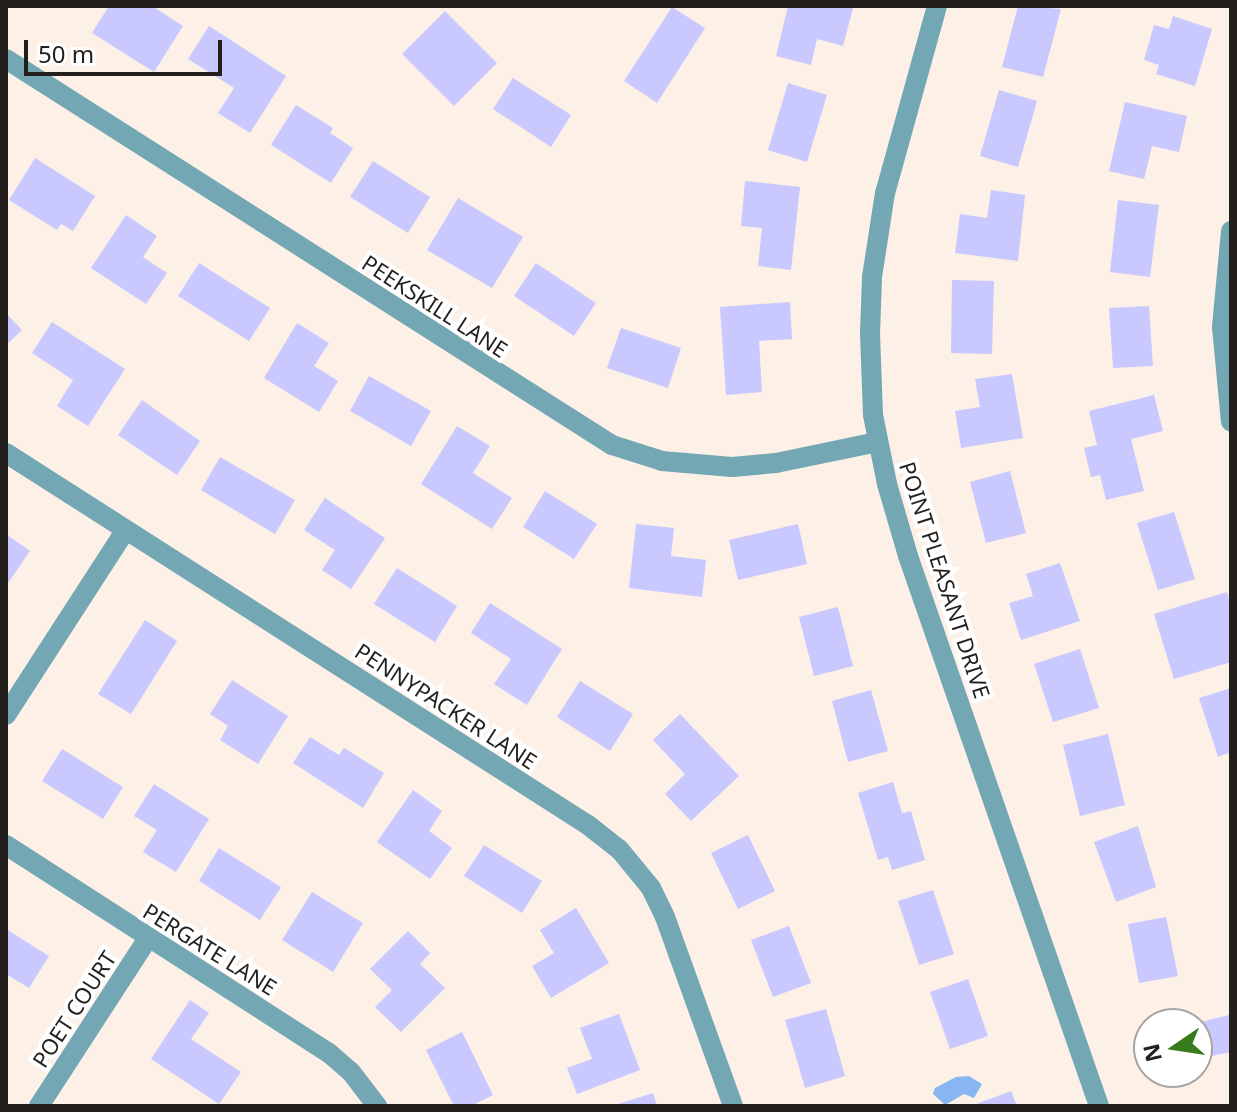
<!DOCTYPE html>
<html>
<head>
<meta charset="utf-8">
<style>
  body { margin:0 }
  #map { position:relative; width:1237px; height:1112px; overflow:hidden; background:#fcf0e7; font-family:"Noto Sans",sans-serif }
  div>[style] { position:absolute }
  .water>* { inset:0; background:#87b6f2 }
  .building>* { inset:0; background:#c9c8ff }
  .minor>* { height:20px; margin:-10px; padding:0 10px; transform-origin:10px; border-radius:10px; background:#74a7b4 }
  span { translate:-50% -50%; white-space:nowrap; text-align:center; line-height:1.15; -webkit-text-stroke:8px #fff; paint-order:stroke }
  .street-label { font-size:22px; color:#231f1c }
  .frame { position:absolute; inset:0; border:8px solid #231f1c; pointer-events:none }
  .north { position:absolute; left:1133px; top:1008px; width:80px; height:80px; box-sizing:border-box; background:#fff; border:2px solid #a7a5a4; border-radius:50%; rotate:257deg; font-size:22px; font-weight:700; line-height:32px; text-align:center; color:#231f1c }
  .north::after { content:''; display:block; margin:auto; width:28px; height:36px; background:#377b1c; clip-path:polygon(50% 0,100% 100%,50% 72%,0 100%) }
  .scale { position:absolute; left:24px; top:40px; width:198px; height:36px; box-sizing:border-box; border:4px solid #231f1c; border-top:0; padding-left:10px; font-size:24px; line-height:28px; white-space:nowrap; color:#231f1c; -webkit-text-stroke:6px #fff; paint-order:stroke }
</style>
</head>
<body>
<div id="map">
  <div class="water">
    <div style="clip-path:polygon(969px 1076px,982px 1084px,974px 1098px,964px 1094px,945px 1105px,933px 1094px,935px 1088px,956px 1077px)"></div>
  </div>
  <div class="building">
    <div style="clip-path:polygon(109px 6px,152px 6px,183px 26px,154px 72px,92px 33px)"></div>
    <div style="clip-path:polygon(788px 6px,853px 8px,843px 46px,817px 39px,811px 65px,776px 56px)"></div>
    <div style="clip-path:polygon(1018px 6px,1061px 9px,1043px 77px,1002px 67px)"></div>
    <div style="clip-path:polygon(672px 7px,705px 28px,657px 103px,624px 81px)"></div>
    <div style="clip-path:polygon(445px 11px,497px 63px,454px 106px,402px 54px)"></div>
    <div style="clip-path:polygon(1173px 16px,1212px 29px,1195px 86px,1156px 74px,1159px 65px,1144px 60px,1154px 25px,1169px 29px)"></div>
    <div style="clip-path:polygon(209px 26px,286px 76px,250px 133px,218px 113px,234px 88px,188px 59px)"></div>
    <div style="clip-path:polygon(513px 78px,571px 115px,551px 147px,493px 109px)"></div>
    <div style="clip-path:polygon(788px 83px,827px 95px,807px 162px,768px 150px)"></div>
    <div style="clip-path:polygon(999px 90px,1037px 101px,1018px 167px,980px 156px)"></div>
    <div style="clip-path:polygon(1125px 102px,1187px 116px,1179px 152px,1152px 146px,1144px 179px,1109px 171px)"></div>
    <div style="clip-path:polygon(296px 105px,333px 128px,330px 133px,353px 148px,331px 183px,271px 145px)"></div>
    <div style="clip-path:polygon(35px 158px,95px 196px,73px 231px,61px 224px,57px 230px,9px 200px)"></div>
    <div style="clip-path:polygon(373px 161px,430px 197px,408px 233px,350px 197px)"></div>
    <div style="clip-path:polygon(745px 181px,800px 187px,791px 270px,758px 266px,762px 228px,741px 226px)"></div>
    <div style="clip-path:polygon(991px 190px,1025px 195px,1018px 261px,955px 253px,960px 214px,987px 218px)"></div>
    <div style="clip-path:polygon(458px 198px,523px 237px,492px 288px,427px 250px)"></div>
    <div style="clip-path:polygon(1118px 200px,1159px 205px,1150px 277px,1110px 272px)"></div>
    <div style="clip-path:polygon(126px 215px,157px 236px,143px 257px,167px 273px,146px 304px,91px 268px)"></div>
    <div style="clip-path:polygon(199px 263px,270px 308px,249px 341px,178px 296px)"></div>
    <div style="clip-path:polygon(536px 263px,596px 303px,574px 336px,514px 296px)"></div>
    <div style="clip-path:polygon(952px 280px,994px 281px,992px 354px,951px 353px)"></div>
    <div style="clip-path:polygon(790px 302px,792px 339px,759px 341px,762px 392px,726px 395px,720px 307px)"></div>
    <div style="clip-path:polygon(1149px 306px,1153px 366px,1113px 368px,1109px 308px)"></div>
    <div style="clip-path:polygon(6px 313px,22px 330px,6px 345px)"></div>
    <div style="clip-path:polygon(52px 322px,125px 369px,88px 426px,57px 406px,73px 380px,32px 353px)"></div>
    <div style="clip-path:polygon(297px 323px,329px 343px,314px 366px,338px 381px,319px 412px,264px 378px)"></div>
    <div style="clip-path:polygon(621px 328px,681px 348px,668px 388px,607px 368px)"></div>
    <div style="clip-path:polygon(1012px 374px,1023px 438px,961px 448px,955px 411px,980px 407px,975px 379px)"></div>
    <div style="clip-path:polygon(369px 376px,431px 411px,411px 446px,350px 411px)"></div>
    <div style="clip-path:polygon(1154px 395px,1163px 431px,1131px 439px,1144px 491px,1106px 500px,1100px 475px,1091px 477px,1084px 448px,1097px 445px,1089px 411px)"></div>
    <div style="clip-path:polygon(142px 400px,200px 441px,177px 475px,118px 435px)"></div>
    <div style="clip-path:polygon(457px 426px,490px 446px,473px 473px,512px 498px,492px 529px,421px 484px)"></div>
    <div style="clip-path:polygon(220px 457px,295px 500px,275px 534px,201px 490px)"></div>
    <div style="clip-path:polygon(1010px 471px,1026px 533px,986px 543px,970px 482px)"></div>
    <div style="clip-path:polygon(545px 491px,597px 524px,574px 559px,523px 527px)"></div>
    <div style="clip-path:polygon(325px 498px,385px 538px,351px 589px,322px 570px,335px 550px,304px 530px)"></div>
    <div style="clip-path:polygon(1174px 512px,1195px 579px,1158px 590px,1137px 523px)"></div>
    <div style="clip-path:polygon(636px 524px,674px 528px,671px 556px,706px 560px,702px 597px,629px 588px)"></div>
    <div style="clip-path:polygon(798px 524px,807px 564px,738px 580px,729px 540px)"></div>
    <div style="clip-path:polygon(6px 534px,30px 551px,6px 586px)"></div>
    <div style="clip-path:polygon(1060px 563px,1080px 621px,1021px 640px,1009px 603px,1033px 596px,1026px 574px)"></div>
    <div style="clip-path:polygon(397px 568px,457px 606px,435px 642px,374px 604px)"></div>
    <div style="clip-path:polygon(1227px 592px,1231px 606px,1231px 662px,1174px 679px,1154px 614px)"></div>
    <div style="clip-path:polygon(490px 603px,562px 649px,527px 705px,494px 684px,511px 659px,471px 633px)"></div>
    <div style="clip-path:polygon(838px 607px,853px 666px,814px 676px,799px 617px)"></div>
    <div style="clip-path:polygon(145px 620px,177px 641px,131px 714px,98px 694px)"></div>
    <div style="clip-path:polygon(1080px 649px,1099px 708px,1053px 722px,1034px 664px)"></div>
    <div style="clip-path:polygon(232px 680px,288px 716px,258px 764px,220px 740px,228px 726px,210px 714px)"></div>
    <div style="clip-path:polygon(580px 681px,633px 714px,610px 751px,557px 717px)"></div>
    <div style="clip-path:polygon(1231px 688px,1231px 752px,1218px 757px,1199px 698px)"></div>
    <div style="clip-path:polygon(871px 690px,888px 751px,848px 762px,832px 701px)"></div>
    <div style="clip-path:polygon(680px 714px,739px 776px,691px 821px,665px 794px,685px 774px,653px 740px)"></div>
    <div style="clip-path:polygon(1108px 734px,1125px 805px,1080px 816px,1063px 745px)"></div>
    <div style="clip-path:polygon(310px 737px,339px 755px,344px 748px,384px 773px,363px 808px,293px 763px)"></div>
    <div style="clip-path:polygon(62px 749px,123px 787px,103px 819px,42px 781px)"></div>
    <div style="clip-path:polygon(893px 782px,902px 813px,911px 811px,925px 860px,892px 870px,888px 857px,878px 860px,858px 793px)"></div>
    <div style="clip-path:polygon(154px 784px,209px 819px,176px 872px,143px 852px,157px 830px,134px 816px)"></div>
    <div style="clip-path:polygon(413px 790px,442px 811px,429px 831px,452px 848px,430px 879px,377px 842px)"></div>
    <div style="clip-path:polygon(1138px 826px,1156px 887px,1116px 902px,1094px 842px)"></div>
    <div style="clip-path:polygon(748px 835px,775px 891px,738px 909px,711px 853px)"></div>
    <div style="clip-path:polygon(484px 845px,542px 881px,522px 913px,464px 876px)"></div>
    <div style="clip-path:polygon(219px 848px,281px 887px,260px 920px,199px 881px)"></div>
    <div style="clip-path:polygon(933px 890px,954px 954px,919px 965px,898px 901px)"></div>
    <div style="clip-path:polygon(312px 892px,363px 923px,333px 972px,282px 940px)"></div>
    <div style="clip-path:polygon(576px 908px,609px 963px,551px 998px,532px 966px,554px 953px,540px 930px)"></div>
    <div style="clip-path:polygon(1166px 917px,1178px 976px,1139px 983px,1128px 924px)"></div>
    <div style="clip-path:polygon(789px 926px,811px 983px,773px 997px,751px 940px)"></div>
    <div style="clip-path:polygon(6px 929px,49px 956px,29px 988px,6px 974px)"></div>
    <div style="clip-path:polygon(408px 931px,430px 953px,420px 964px,445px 988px,401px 1032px,375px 1007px,392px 990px,370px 969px)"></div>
    <div style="clip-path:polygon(968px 979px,988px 1036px,950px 1049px,930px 992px)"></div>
    <div style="clip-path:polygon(190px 1000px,209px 1013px,191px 1039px,241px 1072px,219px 1104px,151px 1059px)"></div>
    <div style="clip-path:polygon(826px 1009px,845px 1076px,805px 1088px,785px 1020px)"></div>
    <div style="clip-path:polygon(619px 1014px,640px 1070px,577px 1094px,567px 1068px,592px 1059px,580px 1028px)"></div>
    <div style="clip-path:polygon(1229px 1015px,1231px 1052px,1197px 1059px,1197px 1023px)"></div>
    <div style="clip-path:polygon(462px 1032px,493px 1095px,471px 1106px,454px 1106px,426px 1050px)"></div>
    <div style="clip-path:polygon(1011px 1091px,1017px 1106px,971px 1106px)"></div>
    <div style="clip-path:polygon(653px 1093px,657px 1106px,615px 1106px,615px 1105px)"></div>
  </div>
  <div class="minor">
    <div style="left:937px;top:6px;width:194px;rotate:105.5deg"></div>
    <div style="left:885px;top:193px;width:85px;rotate:98.8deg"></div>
    <div style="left:872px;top:277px;width:56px;rotate:92deg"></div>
    <div style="left:870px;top:333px;width:82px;rotate:87.9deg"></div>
    <div style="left:873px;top:415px;width:70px;rotate:78.5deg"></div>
    <div style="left:887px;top:484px;width:75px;rotate:73.7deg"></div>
    <div style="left:908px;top:556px;width:582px;rotate:70.85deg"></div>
    <div style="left:6px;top:59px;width:718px;rotate:32.5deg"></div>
    <div style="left:612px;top:445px;width:52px;rotate:17.7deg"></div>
    <div style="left:662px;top:461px;width:70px;rotate:4.9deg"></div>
    <div style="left:732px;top:467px;width:44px;rotate:-5.2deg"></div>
    <div style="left:776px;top:463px;width:103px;rotate:-11.7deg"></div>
    <div style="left:1231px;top:231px;width:96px;rotate:95.4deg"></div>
    <div style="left:1222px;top:327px;width:95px;rotate:84.6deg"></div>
    <div style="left:6px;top:453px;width:691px;rotate:32.59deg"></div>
    <div style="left:588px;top:825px;width:39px;rotate:38deg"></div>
    <div style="left:619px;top:849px;width:50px;rotate:50.6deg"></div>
    <div style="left:651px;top:888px;width:32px;rotate:64deg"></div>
    <div style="left:665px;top:917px;width:201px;rotate:70.2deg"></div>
    <div style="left:6px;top:715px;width:219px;rotate:-57.1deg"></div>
    <div style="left:6px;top:845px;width:384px;rotate:32.8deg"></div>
    <div style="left:329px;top:1053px;width:29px;rotate:41deg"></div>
    <div style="left:351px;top:1072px;width:43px;rotate:52.6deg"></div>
    <div style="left:39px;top:1106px;width:200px;rotate:-57deg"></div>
  </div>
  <div class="street-label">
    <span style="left:435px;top:306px;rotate:33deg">PEEKSKILL LANE</span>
    <span style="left:945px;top:580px;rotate:72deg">POINT PLEASANT DRIVE</span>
    <span style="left:446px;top:706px;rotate:33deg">PENNYPACKER LANE</span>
    <span style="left:210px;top:949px;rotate:32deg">PERGATE LANE</span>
    <span style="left:74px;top:1009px;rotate:-57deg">POET COURT</span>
  </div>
  <div class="frame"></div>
  <div class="north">N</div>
  <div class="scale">50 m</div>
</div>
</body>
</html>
